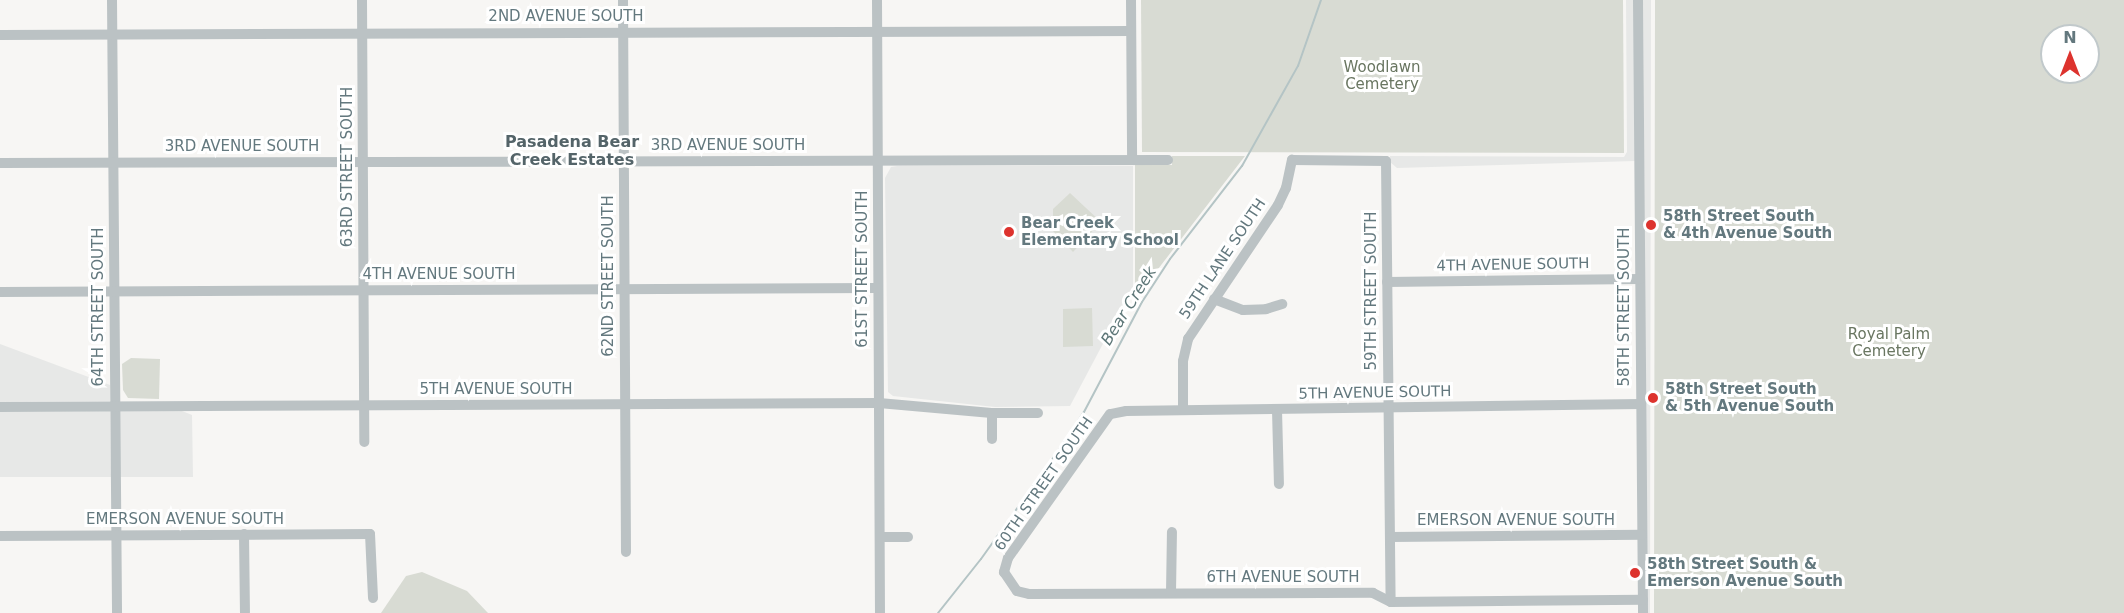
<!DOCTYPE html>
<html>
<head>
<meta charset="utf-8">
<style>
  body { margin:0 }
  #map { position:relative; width:2124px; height:613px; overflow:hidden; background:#f7f6f4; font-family:"DejaVu Sans",sans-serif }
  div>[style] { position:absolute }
  .built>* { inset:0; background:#e7e8e7 }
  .green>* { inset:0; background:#d8dbd3 }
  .stream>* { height:2px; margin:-1px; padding:0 1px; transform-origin:1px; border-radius:1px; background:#b4c4c5 }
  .minor>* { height:10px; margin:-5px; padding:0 5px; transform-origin:5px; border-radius:5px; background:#bbc2c4 }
  .dots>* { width:16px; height:16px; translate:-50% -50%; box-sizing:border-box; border:3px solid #fff; border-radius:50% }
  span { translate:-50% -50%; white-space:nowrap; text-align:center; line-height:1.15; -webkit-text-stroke:6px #fff; paint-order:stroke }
  .street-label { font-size:15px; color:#63787e }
  .park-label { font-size:15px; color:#697661 }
  .poi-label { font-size:15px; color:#63787e; font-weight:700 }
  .left { translate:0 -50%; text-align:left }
  .neighbourhood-label { font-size:16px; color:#546469; font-weight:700 }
  .water-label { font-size:16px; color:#5e7778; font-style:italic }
  .north { position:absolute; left:2040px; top:24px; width:60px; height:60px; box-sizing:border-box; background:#fff; border:2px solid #c1c9cb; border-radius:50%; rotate:0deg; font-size:16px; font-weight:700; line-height:24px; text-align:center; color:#63787e }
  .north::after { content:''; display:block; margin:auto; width:21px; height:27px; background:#dd332e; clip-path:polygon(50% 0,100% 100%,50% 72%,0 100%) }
</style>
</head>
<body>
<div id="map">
  <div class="built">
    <div style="clip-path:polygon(1626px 0,1634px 0,1635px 161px,1397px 168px,1390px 162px,1390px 156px,1624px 157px,1627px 152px)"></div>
    <div style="clip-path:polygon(1643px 0,1651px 0,1650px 613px,1647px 613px)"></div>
    <div style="clip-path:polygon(897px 166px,1133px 166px,1133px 287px,1070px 406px,995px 407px,893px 396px,888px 392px,885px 178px,891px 167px)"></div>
    <div style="clip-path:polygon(0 344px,110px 385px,110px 401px,0 402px)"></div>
    <div style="clip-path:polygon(110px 411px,111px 477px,0 477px,0 412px)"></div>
    <div style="clip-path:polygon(119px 411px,182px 411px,192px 415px,193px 477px,120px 477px)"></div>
  </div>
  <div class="green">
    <div style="clip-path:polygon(1141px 0,1623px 0,1624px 153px,1142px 152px)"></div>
    <div style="clip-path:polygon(evenodd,1655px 0,2124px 0,2124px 613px,1654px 613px,1655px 0,2052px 36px,2088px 36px,2088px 72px,2052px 72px,2052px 36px)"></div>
    <div style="clip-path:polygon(1172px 156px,1245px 156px,1135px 299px,1135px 165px,1172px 165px)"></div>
    <div style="clip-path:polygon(1070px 193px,1101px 222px,1073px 252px,1053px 231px,1053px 209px)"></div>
    <div style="clip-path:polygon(1092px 308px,1093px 346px,1063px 347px,1063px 309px)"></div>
    <div style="clip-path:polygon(131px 358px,160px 359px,159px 399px,128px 398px,123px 390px,122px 364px)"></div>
    <div style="clip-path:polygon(422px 572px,467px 591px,488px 613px,381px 613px,406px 576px)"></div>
  </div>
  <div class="stream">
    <div style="left:938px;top:613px;width:69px;rotate:-51.5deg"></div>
    <div style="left:981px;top:559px;width:141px;rotate:-54.5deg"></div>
    <div style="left:1063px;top:444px;width:38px;rotate:-57deg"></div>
    <div style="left:1084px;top:412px;width:124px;rotate:-62.2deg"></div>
    <div style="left:1142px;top:302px;width:51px;rotate:-56.9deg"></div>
    <div style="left:1170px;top:259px;width:118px;rotate:-52.3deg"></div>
    <div style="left:1242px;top:166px;width:115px;rotate:-60.8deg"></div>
    <div style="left:1298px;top:66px;width:70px;rotate:-70.8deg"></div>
  </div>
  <div class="minor">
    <div style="left:112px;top:0;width:613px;rotate:89.53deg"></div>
    <div style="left:362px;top:0;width:442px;rotate:89.7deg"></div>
    <div style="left:623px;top:0;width:552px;rotate:89.69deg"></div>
    <div style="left:877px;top:0;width:613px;rotate:89.72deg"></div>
    <div style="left:1131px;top:0;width:160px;rotate:89.6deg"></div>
    <div style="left:1638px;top:0;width:613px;rotate:89.53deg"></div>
    <div style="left:0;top:35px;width:1131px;rotate:-0.2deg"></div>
    <div style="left:0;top:163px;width:1168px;rotate:-0.15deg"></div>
    <div style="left:1387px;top:282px;width:253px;rotate:-0.7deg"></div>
    <div style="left:0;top:292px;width:878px;rotate:-0.26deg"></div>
    <div style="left:1214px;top:299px;width:31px;rotate:21deg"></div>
    <div style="left:1243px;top:310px;width:23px;rotate:-2deg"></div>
    <div style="left:1266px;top:309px;width:17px;rotate:-17deg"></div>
    <div style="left:1641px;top:404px;width:515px;rotate:179.22deg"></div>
    <div style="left:1126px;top:411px;width:16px;rotate:169deg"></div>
    <div style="left:1110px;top:414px;width:176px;rotate:125.3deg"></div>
    <div style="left:1008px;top:558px;width:15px;rotate:106deg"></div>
    <div style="left:1004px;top:572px;width:23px;rotate:56deg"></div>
    <div style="left:1017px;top:591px;width:12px;rotate:14deg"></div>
    <div style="left:1029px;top:594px;width:344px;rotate:-0.2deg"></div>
    <div style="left:1373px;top:593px;width:20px;rotate:27deg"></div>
    <div style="left:1391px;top:602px;width:252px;rotate:-0.5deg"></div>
    <div style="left:0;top:407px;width:879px;rotate:-0.26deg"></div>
    <div style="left:879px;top:403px;width:113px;rotate:5.1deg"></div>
    <div style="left:992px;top:413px;width:46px"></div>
    <div style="left:1183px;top:410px;width:49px;rotate:-90deg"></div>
    <div style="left:1183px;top:361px;width:23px;rotate:-77deg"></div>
    <div style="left:1188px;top:339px;width:161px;rotate:-56.1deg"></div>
    <div style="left:1278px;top:205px;width:19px;rotate:-65deg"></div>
    <div style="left:1286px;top:188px;width:29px;rotate:-78deg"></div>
    <div style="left:1292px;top:160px;width:94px;rotate:0.6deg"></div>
    <div style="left:1386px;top:161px;width:441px;rotate:89.4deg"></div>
    <div style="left:1277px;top:410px;width:74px;rotate:88.5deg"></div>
    <div style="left:992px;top:413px;width:26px;rotate:90deg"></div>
    <div style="left:244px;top:534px;width:78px;rotate:89.3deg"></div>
    <div style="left:0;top:536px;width:370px;rotate:-0.3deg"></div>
    <div style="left:370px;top:534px;width:64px;rotate:87.3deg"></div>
    <div style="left:880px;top:537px;width:28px"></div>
    <div style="left:1391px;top:537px;width:251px;rotate:-0.5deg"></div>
    <div style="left:1171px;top:593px;width:61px;rotate:-89.1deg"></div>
  </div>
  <div class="dots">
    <div style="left:1651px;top:225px;background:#dd332e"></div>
    <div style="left:1009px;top:232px;background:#dd332e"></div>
    <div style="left:1653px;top:398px;background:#dd332e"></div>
    <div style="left:1635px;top:573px;background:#dd332e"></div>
  </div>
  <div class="street-label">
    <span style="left:566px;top:17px">2ND AVENUE SOUTH</span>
    <span style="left:728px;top:146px">3RD AVENUE SOUTH</span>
    <span style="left:242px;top:147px">3RD AVENUE SOUTH</span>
    <span style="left:348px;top:167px;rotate:-90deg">63RD STREET SOUTH</span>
    <span style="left:1223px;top:259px;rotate:-56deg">59TH LANE SOUTH</span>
    <span style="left:1513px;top:265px;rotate:-1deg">4TH AVENUE SOUTH</span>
    <span style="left:863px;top:269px;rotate:-90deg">61ST STREET SOUTH</span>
    <span style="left:439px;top:275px">4TH AVENUE SOUTH</span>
    <span style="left:609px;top:276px;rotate:-90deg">62ND STREET SOUTH</span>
    <span style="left:1372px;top:291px;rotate:-90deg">59TH STREET SOUTH</span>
    <span style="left:99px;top:307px;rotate:-90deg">64TH STREET SOUTH</span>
    <span style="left:1625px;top:307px;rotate:-90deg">58TH STREET SOUTH</span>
    <span style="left:496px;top:390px">5TH AVENUE SOUTH</span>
    <span style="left:1375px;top:393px;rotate:-1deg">5TH AVENUE SOUTH</span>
    <span style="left:1044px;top:484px;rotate:-55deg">60TH STREET SOUTH</span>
    <span style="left:185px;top:520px">EMERSON AVENUE SOUTH</span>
    <span style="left:1516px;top:521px">EMERSON AVENUE SOUTH</span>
    <span style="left:1283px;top:578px">6TH AVENUE SOUTH</span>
  </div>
  <div class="park-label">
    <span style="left:1382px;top:76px">Woodlawn<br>Cemetery</span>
    <span style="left:1889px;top:343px">Royal Palm<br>Cemetery</span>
  </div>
  <div class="poi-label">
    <span class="left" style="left:1663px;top:225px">58th Street South<br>&amp; 4th Avenue South</span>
    <span class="left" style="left:1021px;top:232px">Bear Creek<br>Elementary School</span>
    <span class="left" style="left:1665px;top:398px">58th Street South<br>&amp; 5th Avenue South</span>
    <span class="left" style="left:1647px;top:573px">58th Street South &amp;<br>Emerson Avenue South</span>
  </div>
  <div class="neighbourhood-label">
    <span style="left:572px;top:151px">Pasadena Bear<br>Creek Estates</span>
  </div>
  <div class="water-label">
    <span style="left:1129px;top:306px;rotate:-58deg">Bear Creek</span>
  </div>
  <div class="north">N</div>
</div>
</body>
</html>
